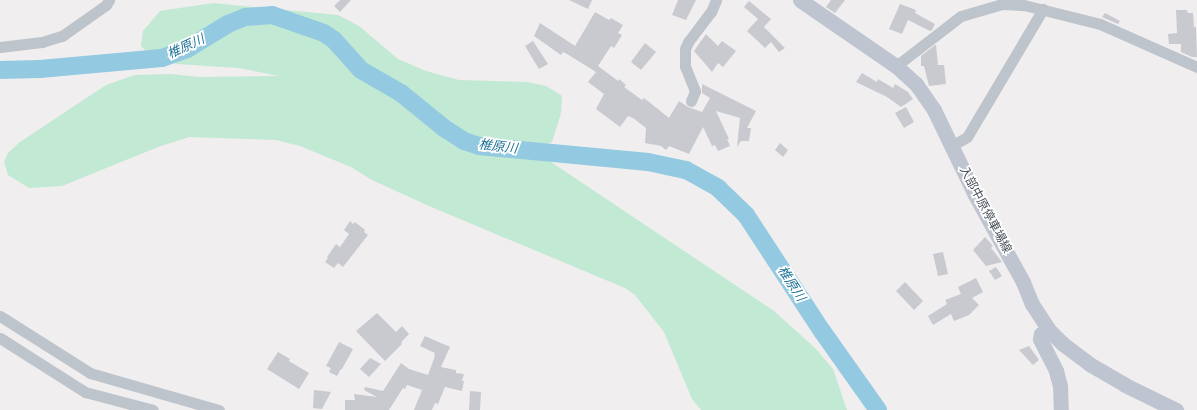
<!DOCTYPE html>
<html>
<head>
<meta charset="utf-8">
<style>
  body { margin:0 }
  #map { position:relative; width:1197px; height:410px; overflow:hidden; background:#f0eeee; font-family:"Work Sans","Noto Sans JP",sans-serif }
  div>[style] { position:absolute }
  .green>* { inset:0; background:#c1e9d4 }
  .river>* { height:18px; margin:-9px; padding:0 9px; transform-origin:9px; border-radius:9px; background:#94cae1 }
  .building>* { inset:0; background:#c9cad0 }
  .street>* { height:11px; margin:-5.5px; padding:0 5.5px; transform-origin:5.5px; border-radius:5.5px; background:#bec4cb }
  .secondary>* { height:15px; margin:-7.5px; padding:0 7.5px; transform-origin:7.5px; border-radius:7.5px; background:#bec5d0 }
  span { translate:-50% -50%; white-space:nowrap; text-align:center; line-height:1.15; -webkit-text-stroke:3.5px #fff; paint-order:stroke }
  .street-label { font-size:12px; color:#485059 }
  .water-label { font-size:13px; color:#1e7397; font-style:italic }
</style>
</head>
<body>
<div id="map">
  <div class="green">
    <div style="clip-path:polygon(213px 3px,338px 15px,359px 26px,398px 59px,426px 71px,459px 80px,527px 82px,546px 86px,562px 96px,561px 113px,552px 142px,533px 150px,774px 311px,815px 348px,833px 369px,847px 410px,701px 410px,692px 399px,664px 332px,635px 295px,625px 288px,429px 206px,372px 180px,351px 167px,300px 146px,276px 140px,189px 137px,158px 147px,62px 186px,29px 188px,8px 175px,4px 162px,8px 153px,20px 142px,106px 85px,135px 75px,171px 74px,199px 77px,279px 76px,239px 68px,177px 64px,153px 58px,141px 46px,143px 31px,160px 11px)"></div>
  </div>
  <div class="river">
    <div style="left:0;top:70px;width:40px;rotate:-1.4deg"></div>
    <div style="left:40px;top:69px;width:122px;rotate:-5.2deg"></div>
    <div style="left:162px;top:58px;width:27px;rotate:-20deg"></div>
    <div style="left:187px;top:49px;width:48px;rotate:-31.4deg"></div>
    <div style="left:228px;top:24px;width:18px;rotate:-22deg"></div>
    <div style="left:245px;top:17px;width:27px;rotate:-4deg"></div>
    <div style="left:272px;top:15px;width:55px;rotate:19.1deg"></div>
    <div style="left:324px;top:33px;width:12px;rotate:35deg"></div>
    <div style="left:334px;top:40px;width:40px;rotate:48deg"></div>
    <div style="left:361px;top:70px;width:46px;rotate:29.9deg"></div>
    <div style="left:401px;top:93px;width:55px;rotate:39.1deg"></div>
    <div style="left:444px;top:128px;width:24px;rotate:33deg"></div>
    <div style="left:464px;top:141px;width:16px;rotate:18deg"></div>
    <div style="left:479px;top:146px;width:170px;rotate:5.4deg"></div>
    <div style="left:648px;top:162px;width:39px;rotate:12deg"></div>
    <div style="left:686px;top:170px;width:37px;rotate:29deg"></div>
    <div style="left:718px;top:188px;width:39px;rotate:44deg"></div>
    <div style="left:746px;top:215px;width:139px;rotate:56.8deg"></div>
    <div style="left:822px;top:331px;width:97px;rotate:54.7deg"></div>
  </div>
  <div class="building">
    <div style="clip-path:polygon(340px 0,351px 0,340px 12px,334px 6px)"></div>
    <div style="clip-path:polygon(569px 0,592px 0,588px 9px)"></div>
    <div style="clip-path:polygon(678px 0,696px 0,686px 20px,672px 15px)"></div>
    <div style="clip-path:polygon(831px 0,845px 0,835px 13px,826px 7px)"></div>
    <div style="clip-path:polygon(749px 1px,771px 19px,764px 27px,785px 48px,779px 52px,771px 42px,765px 48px,747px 31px,758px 19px,744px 7px)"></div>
    <div style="clip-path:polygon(900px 4px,916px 10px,915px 13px,935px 24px,932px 30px,930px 31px,908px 20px,902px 34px,889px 29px)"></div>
    <div style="clip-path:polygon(1176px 10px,1187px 10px,1188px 13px,1193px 13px,1194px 27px,1196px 27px,1197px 57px,1192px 57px,1181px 52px,1181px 44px,1169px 44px,1168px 34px,1177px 33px)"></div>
    <div style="clip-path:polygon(595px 12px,609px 20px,611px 18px,623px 25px,618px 33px,622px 35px,614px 48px,611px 46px,598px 66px,618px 81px,619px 79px,626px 85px,624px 87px,642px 100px,644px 98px,669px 118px,679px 101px,688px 107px,702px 112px,710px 98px,702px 93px,702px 84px,756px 111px,747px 128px,751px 128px,749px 141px,741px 141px,737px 147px,740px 118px,716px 111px,729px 139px,727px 139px,730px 146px,718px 151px,715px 145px,712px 146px,703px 127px,689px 154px,669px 146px,666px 150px,661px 146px,645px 143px,646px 128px,633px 118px,628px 116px,620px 127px,596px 109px,604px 94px,588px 82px,596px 72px,567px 54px,563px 52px,561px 55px,534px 36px,540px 23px,575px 46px)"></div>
    <div style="clip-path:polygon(1105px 13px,1120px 21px,1118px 24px,1102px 17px)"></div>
    <div style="clip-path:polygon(706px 34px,718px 46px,722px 41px,736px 51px,723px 67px,718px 63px,712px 72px,694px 51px)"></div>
    <div style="clip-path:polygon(533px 41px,548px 64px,539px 69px,525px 46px)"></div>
    <div style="clip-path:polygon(645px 43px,656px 52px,641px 70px,631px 62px)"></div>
    <div style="clip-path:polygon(935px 45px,936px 45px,938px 65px,944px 65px,946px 84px,929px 86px,924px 66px,921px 66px,921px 56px)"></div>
    <div style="clip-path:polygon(862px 73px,877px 82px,878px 79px,893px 88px,895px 84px,908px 92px,913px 99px,901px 107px,887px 97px,856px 82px)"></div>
    <div style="clip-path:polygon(906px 107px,914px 122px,904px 128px,895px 113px)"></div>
    <div style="clip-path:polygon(780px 143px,788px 150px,783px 157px,775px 150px)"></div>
    <div style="clip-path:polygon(350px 221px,353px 224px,355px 222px,365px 230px,364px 232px,368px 235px,343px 267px,338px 263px,334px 268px,325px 262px,328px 258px,327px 257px,336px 244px,340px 247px,349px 234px,344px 230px)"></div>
    <div style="clip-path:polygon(985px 237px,993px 246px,991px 248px,1002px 262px,986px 266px,973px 250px)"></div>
    <div style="clip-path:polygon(943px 252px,948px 274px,938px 276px,933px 254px)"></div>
    <div style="clip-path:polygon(996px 267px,1002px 276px,995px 280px,989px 271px)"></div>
    <div style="clip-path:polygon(976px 278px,983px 292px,972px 298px,979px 305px,969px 315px,954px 321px,951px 314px,933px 325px,928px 316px,947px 304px,945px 300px,961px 294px,958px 287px)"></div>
    <div style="clip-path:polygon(905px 282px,923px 301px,914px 310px,896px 291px)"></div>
    <div style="clip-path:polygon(377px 313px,396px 332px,402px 326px,409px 334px,403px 340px,401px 343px,402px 344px,385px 361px,356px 331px)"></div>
    <div style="clip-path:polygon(425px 336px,450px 347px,441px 367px,456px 370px,456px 373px,464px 374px,462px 381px,464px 381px,462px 391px,445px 387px,438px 404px,435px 403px,432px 410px,414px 410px,422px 390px,407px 385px,405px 389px,403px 388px,389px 410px,345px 410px,345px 400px,355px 400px,354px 394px,377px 397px,364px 390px,365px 387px,383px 391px,401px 363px,409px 369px,428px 375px,435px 356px,434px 355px,435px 353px,420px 346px)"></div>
    <div style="clip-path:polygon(339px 342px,353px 349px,342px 369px,341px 369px,337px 376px,329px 372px,331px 368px,326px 366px)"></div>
    <div style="clip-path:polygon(1029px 346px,1039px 360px,1033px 365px,1019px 350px)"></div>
    <div style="clip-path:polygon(278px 352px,290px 359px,289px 361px,309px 373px,299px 389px,267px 369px)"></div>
    <div style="clip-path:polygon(370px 358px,381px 364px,369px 377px,360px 369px)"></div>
    <div style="clip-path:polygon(314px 390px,331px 392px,322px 409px,313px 408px)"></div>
    <div style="clip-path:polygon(470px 391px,481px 392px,480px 410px,469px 410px)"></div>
  </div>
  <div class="street">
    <div style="left:0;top:47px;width:42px;rotate:-6.8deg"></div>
    <div style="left:42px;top:42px;width:21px;rotate:-17deg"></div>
    <div style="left:62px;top:36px;width:54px;rotate:-35.2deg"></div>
    <div style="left:106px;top:5px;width:6px;rotate:-59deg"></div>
    <div style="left:896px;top:66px;width:82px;rotate:-37.6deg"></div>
    <div style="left:961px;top:16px;width:43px;rotate:-16.3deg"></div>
    <div style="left:1002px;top:4px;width:22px;rotate:3deg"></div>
    <div style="left:1024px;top:5px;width:78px;rotate:14deg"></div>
    <div style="left:1100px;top:24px;width:106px;rotate:23.9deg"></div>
    <div style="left:691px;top:101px;width:11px;rotate:-68deg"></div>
    <div style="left:695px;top:91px;width:27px;rotate:-112deg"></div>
    <div style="left:685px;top:66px;width:17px;rotate:-90deg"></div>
    <div style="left:685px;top:49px;width:8px;rotate:-67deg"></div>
    <div style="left:688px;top:42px;width:38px;rotate:-53deg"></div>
    <div style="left:711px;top:12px;width:13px;rotate:-67deg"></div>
    <div style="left:951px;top:146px;width:18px;rotate:-29deg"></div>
    <div style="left:967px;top:137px;width:149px;rotate:-59.3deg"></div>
    <div style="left:0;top:316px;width:107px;rotate:32.3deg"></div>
    <div style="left:90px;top:373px;width:134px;rotate:16deg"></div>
    <div style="left:0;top:338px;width:101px;rotate:32.4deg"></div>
    <div style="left:85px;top:392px;width:70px;rotate:14.8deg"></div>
  </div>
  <div class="secondary">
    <div style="left:800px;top:0;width:116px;rotate:34.5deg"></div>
    <div style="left:896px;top:66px;width:27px;rotate:42deg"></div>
    <div style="left:916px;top:84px;width:32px;rotate:55deg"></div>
    <div style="left:934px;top:110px;width:94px;rotate:64.2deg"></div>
    <div style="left:975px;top:195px;width:99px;rotate:61.1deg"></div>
    <div style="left:1023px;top:282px;width:24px;rotate:68deg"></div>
    <div style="left:1032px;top:304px;width:30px;rotate:57deg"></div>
    <div style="left:1048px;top:329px;width:21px;rotate:45deg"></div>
    <div style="left:1063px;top:344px;width:35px;rotate:37deg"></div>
    <div style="left:1091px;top:365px;width:39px;rotate:30deg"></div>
    <div style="left:1125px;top:385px;width:57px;rotate:26.1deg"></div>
    <div style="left:1048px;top:329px;width:9px;rotate:144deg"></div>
    <div style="left:1041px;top:334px;width:5px;rotate:101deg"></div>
    <div style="left:1040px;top:339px;width:36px;rotate:63deg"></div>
    <div style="left:1056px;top:371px;width:16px;rotate:75deg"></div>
    <div style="left:1060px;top:386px;width:24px;rotate:88deg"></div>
  </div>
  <div class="street-label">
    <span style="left:985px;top:210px;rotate:62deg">入部中原停車場線</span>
  </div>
  <div class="water-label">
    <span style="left:186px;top:47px;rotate:-25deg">椎原川</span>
    <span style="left:498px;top:147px;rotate:7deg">椎原川</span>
    <span style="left:791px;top:284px;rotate:57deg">椎原川</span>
  </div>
</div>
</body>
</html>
